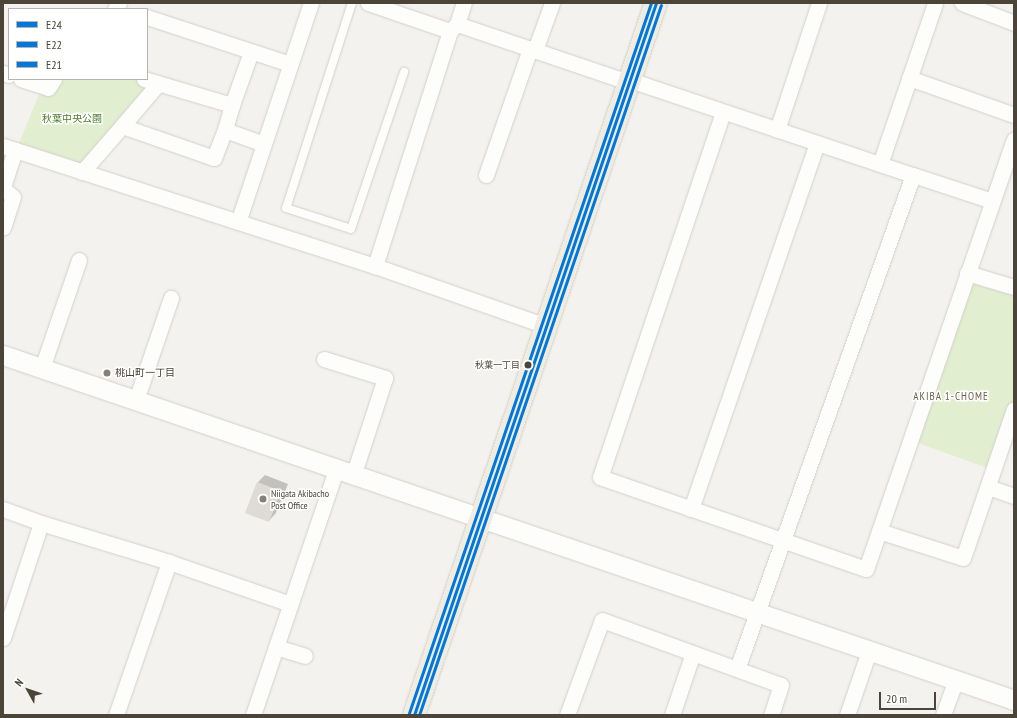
<!DOCTYPE html>
<html>
<head>
<meta charset="utf-8">
<style>
  body { margin:0 }
  #map { position:relative; width:1017px; height:718px; overflow:hidden; background:#f4f2ee; font-family:"PT Sans Narrow","Noto Sans JP",sans-serif }
  div>[style] { position:absolute }
  .green>* { inset:0; background:#e1eecf }
  .shadow>* { inset:0; background:#0003 }
  .building>* { inset:0; background:#dedbd6 }
  .roads { filter:drop-shadow(0 0 1px #d2d0cb) drop-shadow(0 0 1px #d2d0cb) }
  .service>* { height:8px; margin:-4px; padding:0 4px; transform-origin:4px; border-radius:4px; background:#fdfdfc }
  .minor>* { height:15px; margin:-7.5px; padding:0 7.5px; transform-origin:7.5px; border-radius:7.5px; background:#fdfdfc }
  .tertiary>* { height:19px; margin:-9.5px; padding:0 9.5px; transform-origin:9.5px; border-radius:9.5px; background:#fdfdfc }
  .trunk>* { height:22px; margin:-11px; padding:0 11px; transform-origin:11px; border-radius:11px; background:#f0ece0 }
  .bus-1>* { height:3px; margin:-1.5px; padding:0 1.5px; transform-origin:1.5px; border-radius:1.5px; background:#07d }
  .bus-2>* { height:3px; margin:-1.5px; padding:0 1.5px; transform-origin:1.5px; border-radius:1.5px; background:#07d }
  .bus-3>* { height:3px; margin:-1.5px; padding:0 1.5px; transform-origin:1.5px; border-radius:1.5px; background:#07d }
  .dots>* { width:11px; height:11px; translate:-50% -50%; box-sizing:border-box; border:2px solid #fff; border-radius:50% }
  span { translate:-50% -50%; white-space:nowrap; text-align:center; line-height:1.15; -webkit-text-stroke:3px #fff; paint-order:stroke }
  .bus-label { font-size:9px; color:#4b4439 }
  .right { translate:-100% -50%; text-align:right }
  .park-label { font-size:10px; color:#4a7f2a }
  .poi-label { font-size:10px; color:#4b4439 }
  .left { translate:0 -50%; text-align:left }
  .neighbourhood-label { font-size:11px; color:#6e6250; letter-spacing:1px }
  .frame { position:absolute; inset:0; border:4px solid #4b4439; pointer-events:none }
  .legend { position:absolute; left:8px; top:8px; width:140px; height:72px; box-sizing:border-box; background:#fff; border:1px solid #b7b4b0; margin:0; padding:5px 7px; list-style:none; font-size:12px; color:#4b4439 }
  .legend li { display:flex; align-items:center; gap:8px; height:20px }
  .legend b { width:20px; border:1px solid #b7b4b0 }
  .north { position:absolute; left:8px; top:670px; width:40px; height:40px; -webkit-text-stroke:3px #fff; paint-order:stroke; rotate:310deg; font-size:11px; font-weight:700; line-height:16px; text-align:center; color:#4b4439 }
  .north::after { content:''; display:block; margin:auto; width:14px; height:18px; background:#4b4439; clip-path:polygon(50% 0,100% 100%,50% 72%,0 100%) }
  .scale { position:absolute; left:879px; top:692px; width:57px; height:18px; box-sizing:border-box; border:2px solid #4b4439; border-top:0; padding-left:5px; font-size:12px; line-height:14px; white-space:nowrap; color:#4b4439; -webkit-text-stroke:3px #fff; paint-order:stroke }
</style>
</head>
<body>
<div id="map">
  <div class="green">
    <div style="clip-path:polygon(51px 79px,137px 79px,154px 84px,82px 169px,17px 148px,44px 82px)"></div>
    <div style="clip-path:polygon(967px 273px,1014px 287px,1014px 409px,993px 470px,910px 440px)"></div>
  </div>
  <div class="shadow">
    <div style="clip-path:polygon(265px 475px,288px 484px,276px 513px,269px 521px,258px 482px)"></div>
  </div>
  <div class="building">
    <div style="clip-path:polygon(257px 482px,281px 491px,269px 522px,245px 513px)"></div>
  </div>
  <div class="roads">
    <div class="service">
      <div style="left:352px;top:3px;width:215px;rotate:107.8deg"></div>
      <div style="left:286px;top:208px;width:68px;rotate:17.9deg"></div>
      <div style="left:351px;top:229px;width:166px;rotate:-71.3deg"></div>
    </div>
    <div class="minor">
      <div style="left:368px;top:3px;width:87px;rotate:18.9deg"></div>
      <div style="left:450px;top:31px;width:247px;rotate:107.7deg"></div>
      <div style="left:375px;top:266px;width:181px;rotate:19.3deg"></div>
      <div style="left:962px;top:3px;width:56px;rotate:21deg"></div>
      <div style="left:115px;top:9px;width:7px;rotate:-56deg"></div>
      <div style="left:147px;top:17px;width:151px;rotate:18.2deg"></div>
      <div style="left:457px;top:24px;width:22px;rotate:-72deg"></div>
      <div style="left:450px;top:31px;width:10px;rotate:-45deg"></div>
      <div style="left:457px;top:24px;width:181px;rotate:18.7deg"></div>
      <div style="left:535px;top:50px;width:50px;rotate:-70.1deg"></div>
      <div style="left:3px;top:73px;width:6px;rotate:18deg"></div>
      <div style="left:909px;top:78px;width:111px;rotate:19.4deg"></div>
      <div style="left:21px;top:79px;width:28px;rotate:18deg"></div>
      <div style="left:48px;top:88px;width:11px;rotate:-56deg"></div>
      <div style="left:144px;top:79px;width:92px;rotate:16.5deg"></div>
      <div style="left:232px;top:105px;width:26px;rotate:106deg"></div>
      <div style="left:225px;top:130px;width:41px;rotate:19.7deg"></div>
      <div style="left:264px;top:144px;width:82px;rotate:108.4deg"></div>
      <div style="left:630px;top:80px;width:299px;rotate:18.6deg"></div>
      <div style="left:913px;top:175px;width:524px;rotate:109.61deg"></div>
      <div style="left:232px;top:105px;width:56px;rotate:-70.3deg"></div>
      <div style="left:723px;top:112px;width:385px;rotate:108.6deg"></div>
      <div style="left:600px;top:477px;width:281px;rotate:19.1deg"></div>
      <div style="left:866px;top:569px;width:454px;rotate:-71deg"></div>
      <div style="left:122px;top:126px;width:55px;rotate:-49.4deg"></div>
      <div style="left:777px;top:130px;width:134px;rotate:-71.7deg"></div>
      <div style="left:264px;top:144px;width:149px;rotate:-71.6deg"></div>
      <div style="left:3px;top:146px;width:391px;rotate:17.9deg"></div>
      <div style="left:880px;top:164px;width:170px;rotate:-71.1deg"></div>
      <div style="left:82px;top:172px;width:61px;rotate:-49deg"></div>
      <div style="left:122px;top:126px;width:97px;rotate:19.2deg"></div>
      <div style="left:214px;top:158px;width:30px;rotate:-69deg"></div>
      <div style="left:486px;top:175px;width:133px;rotate:-70.8deg"></div>
      <div style="left:913px;top:175px;width:83px;rotate:18.2deg"></div>
      <div style="left:3px;top:187px;width:39px;rotate:-72deg"></div>
      <div style="left:3px;top:188px;width:13px;rotate:42deg"></div>
      <div style="left:13px;top:197px;width:32px;rotate:108deg"></div>
      <div style="left:967px;top:273px;width:49px;rotate:16.6deg"></div>
      <div style="left:324px;top:359px;width:64px;rotate:17.3deg"></div>
      <div style="left:385px;top:378px;width:100px;rotate:108.1deg"></div>
      <div style="left:42px;top:368px;width:114px;rotate:-71.1deg"></div>
      <div style="left:136px;top:400px;width:108px;rotate:-71.1deg"></div>
      <div style="left:988px;top:487px;width:28px;rotate:19deg"></div>
      <div style="left:3px;top:509px;width:40px;rotate:20.2deg"></div>
      <div style="left:691px;top:509px;width:387px;rotate:-71deg"></div>
      <div style="left:879px;top:531px;width:88px;rotate:17.8deg"></div>
      <div style="left:963px;top:558px;width:157px;rotate:-71.1deg"></div>
      <div style="left:169px;top:562px;width:128px;rotate:19.1deg"></div>
      <div style="left:3px;top:638px;width:121px;rotate:-71.7deg"></div>
      <div style="left:41px;top:523px;width:134px;rotate:16.9deg"></div>
      <div style="left:169px;top:562px;width:162px;rotate:109.1deg"></div>
      <div style="left:276px;top:647px;width:30px;rotate:17deg"></div>
      <div style="left:253px;top:715px;width:262px;rotate:-71.3deg"></div>
      <div style="left:567px;top:715px;width:101px;rotate:-69.8deg"></div>
      <div style="left:602px;top:620px;width:190px;rotate:20deg"></div>
      <div style="left:781px;top:685px;width:32px;rotate:108deg"></div>
      <div style="left:672px;top:715px;width:65px;rotate:-71.3deg"></div>
      <div style="left:847px;top:715px;width:68px;rotate:-71deg"></div>
      <div style="left:943px;top:715px;width:37px;rotate:-70deg"></div>
    </div>
    <div class="tertiary">
      <div style="left:3px;top:355px;width:1068px;rotate:18.84deg"></div>
    </div>
    <div class="trunk">
      <div style="left:414px;top:715px;width:752px;rotate:-71.23deg"></div>
    </div>
  </div>
  <div class="bus-1">
    <div style="left:414px;top:715px;width:752px;rotate:-71.23deg"></div>
  </div>
  <div class="bus-2">
    <div style="left:419px;top:715px;width:750px;rotate:-71.18deg"></div>
  </div>
  <div class="bus-3">
    <div style="left:409px;top:713px;width:750px;rotate:-71.18deg"></div>
  </div>
  <div class="dots">
    <div style="left:528px;top:365px;background:#4b4439"></div>
    <div style="left:107px;top:373px;background:#868178"></div>
    <div style="left:263px;top:499px;background:#868178"></div>
  </div>
  <div class="bus-label">
    <span class="right" style="left:520px;top:365px">秋葉一丁目</span>
  </div>
  <div class="park-label">
    <span style="left:72px;top:119px">秋葉中央公園</span>
  </div>
  <div class="poi-label">
    <span class="left" style="left:115px;top:373px">桃山町一丁目</span>
    <span class="left" style="left:271px;top:499px">Niigata Akibacho<br>Post Office</span>
  </div>
  <div class="neighbourhood-label">
    <span style="left:951px;top:396px">AKIBA 1-CHOME</span>
  </div>
  <div class="frame"></div>
  <ul class="legend">
  <li><b style="height:5px;background:#07d"></b>E24</li>
  <li><b style="height:5px;background:#07d"></b>E22</li>
  <li><b style="height:5px;background:#07d"></b>E21</li>
  </ul>
  <div class="north">N</div>
  <div class="scale">20 m</div>
</div>
</body>
</html>
